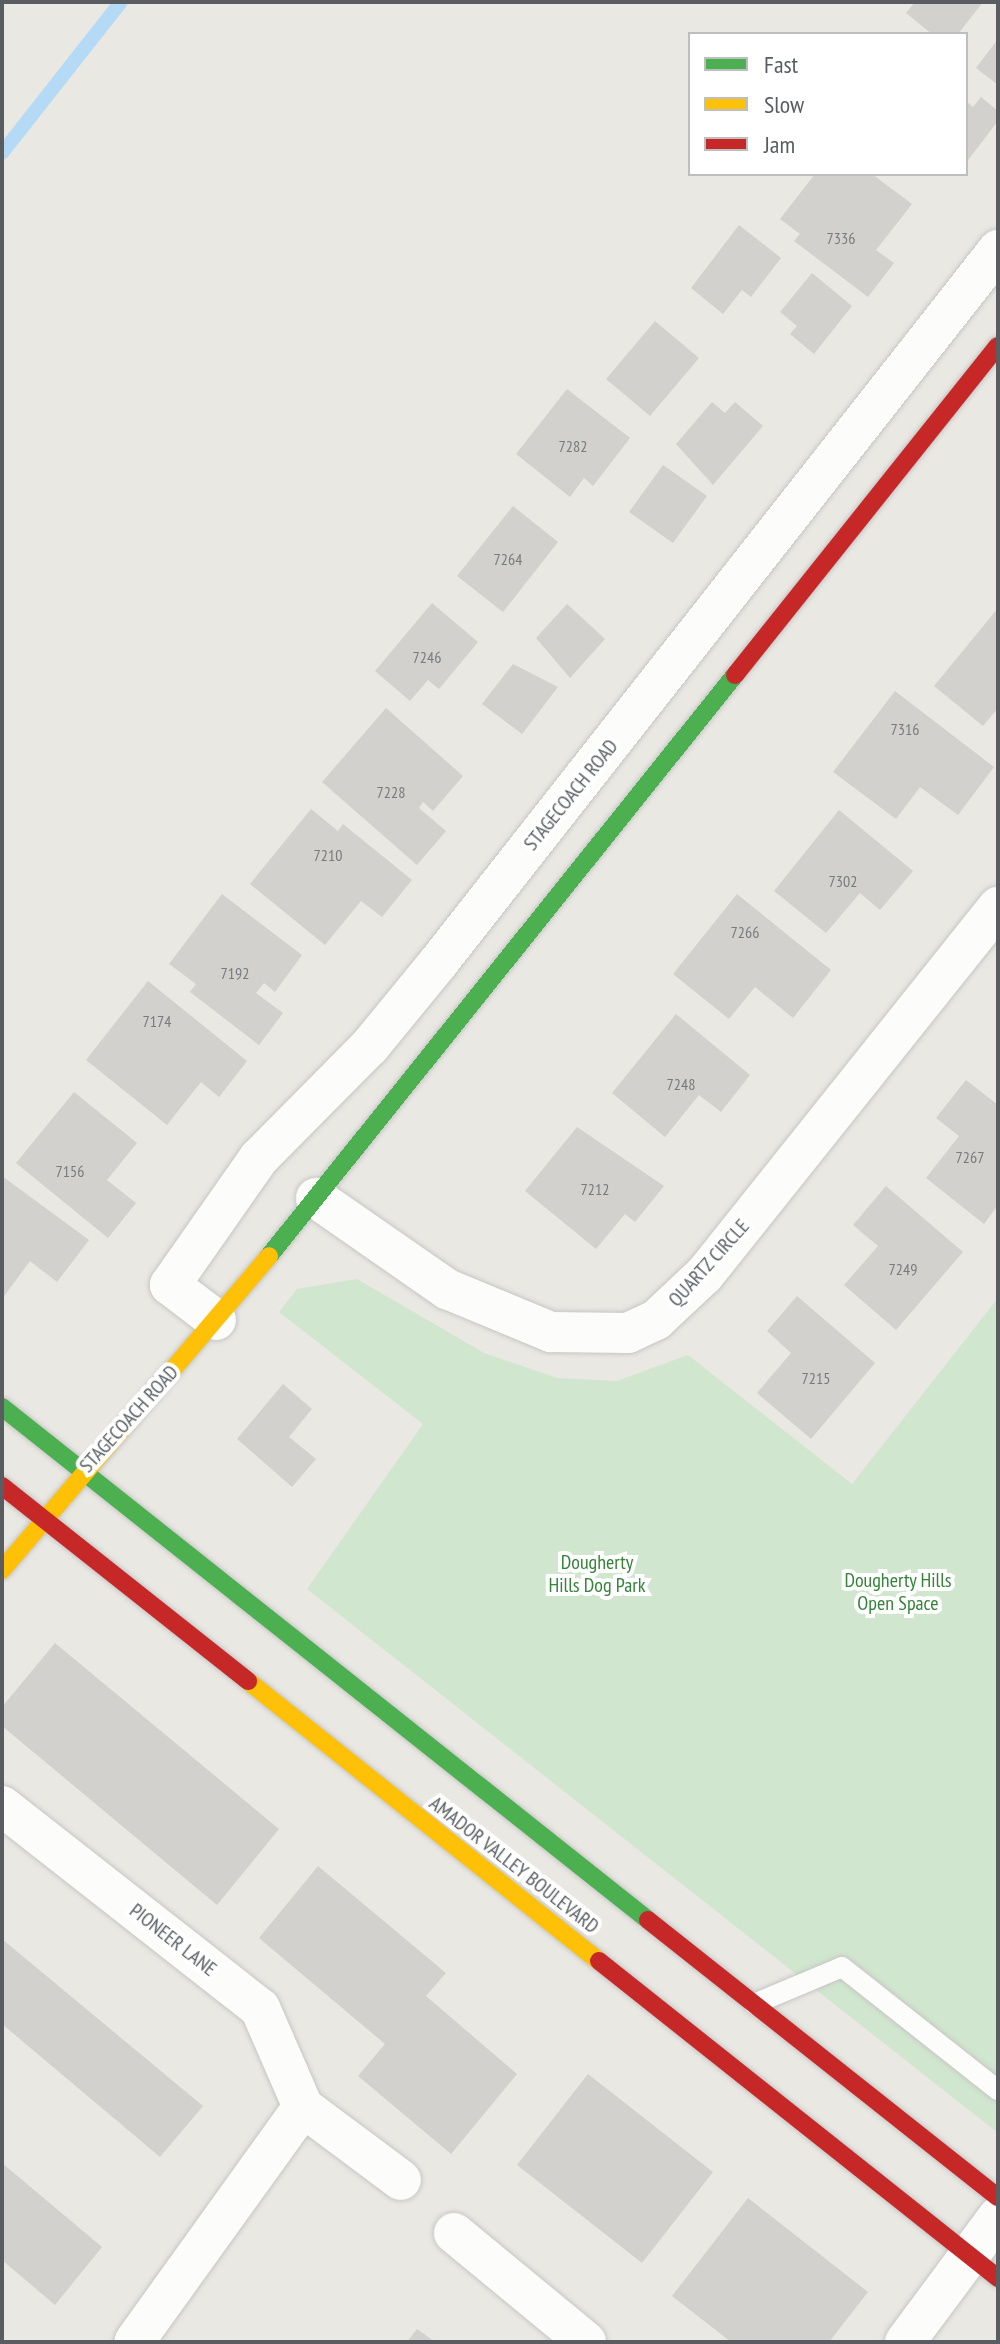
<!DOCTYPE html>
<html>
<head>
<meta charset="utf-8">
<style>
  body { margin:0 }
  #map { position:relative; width:1000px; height:2344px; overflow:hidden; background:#e9e8e3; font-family:"PT Sans Narrow",sans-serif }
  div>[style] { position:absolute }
  .green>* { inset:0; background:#d0e6ce }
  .stream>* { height:14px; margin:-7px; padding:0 7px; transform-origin:7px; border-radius:7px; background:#b4daf6 }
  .building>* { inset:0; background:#d2d1ce }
  .roads { filter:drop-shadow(0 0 2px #c6c6c5) drop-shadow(0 0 2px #c6c6c5) }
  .lane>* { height:20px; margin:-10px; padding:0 10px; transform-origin:10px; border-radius:10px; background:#fcfcfb }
  .street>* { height:40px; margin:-20px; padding:0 20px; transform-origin:20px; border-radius:20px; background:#fcfcfb }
  .fast>* { height:18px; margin:-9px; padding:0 9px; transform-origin:9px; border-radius:9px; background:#4caf50 }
  .slow>* { height:18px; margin:-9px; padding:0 9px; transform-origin:9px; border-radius:9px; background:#ffc107 }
  .jam>* { height:18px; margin:-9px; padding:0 9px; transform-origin:9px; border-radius:9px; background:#c62828 }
  span { translate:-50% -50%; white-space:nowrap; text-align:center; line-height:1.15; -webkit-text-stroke:8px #fff; paint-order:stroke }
  .number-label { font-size:16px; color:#787a7d }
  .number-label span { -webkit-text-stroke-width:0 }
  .street-label { font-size:20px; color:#595d61 }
  .park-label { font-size:20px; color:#358339 }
  .frame { position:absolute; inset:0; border:4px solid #595d61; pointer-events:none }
  .legend { position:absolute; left:688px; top:32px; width:280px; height:144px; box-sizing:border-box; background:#fff; border:2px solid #bdbec0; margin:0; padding:10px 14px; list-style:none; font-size:24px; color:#595d61 }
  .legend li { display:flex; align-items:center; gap:16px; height:40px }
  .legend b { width:40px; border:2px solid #bdbec0 }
</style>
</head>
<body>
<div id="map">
  <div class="green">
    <div style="clip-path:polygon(357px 1279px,484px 1353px,557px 1378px,617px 1381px,688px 1355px,852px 1484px,998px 1298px,998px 2133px,307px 1589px,423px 1424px,279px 1312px,297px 1289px)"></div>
  </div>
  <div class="stream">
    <div style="left:2px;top:153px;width:192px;rotate:-51.8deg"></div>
  </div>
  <div class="building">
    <div style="clip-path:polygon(915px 2px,983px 2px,958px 34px,932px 34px,906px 13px)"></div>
    <div style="clip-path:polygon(998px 39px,998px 85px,976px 68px)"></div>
    <div style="clip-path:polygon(981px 97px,998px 111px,998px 121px,968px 160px,966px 101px,973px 107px)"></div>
    <div style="clip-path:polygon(815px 174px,872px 174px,912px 204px,876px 250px,894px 263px,868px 297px,794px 241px,800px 234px,780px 219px)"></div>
    <div style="clip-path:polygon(739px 225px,781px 258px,751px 297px,742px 290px,723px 314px,691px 288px)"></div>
    <div style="clip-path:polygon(812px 273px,852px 306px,814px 354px,790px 334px,797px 326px,780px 312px)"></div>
    <div style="clip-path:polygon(655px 321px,699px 358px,650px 416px,606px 379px)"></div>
    <div style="clip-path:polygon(567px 389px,630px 438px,593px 486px,584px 478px,570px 497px,516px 454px)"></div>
    <div style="clip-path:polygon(712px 402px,725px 413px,735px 402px,763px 426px,713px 485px,676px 444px)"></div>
    <div style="clip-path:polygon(663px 465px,707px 496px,673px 543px,629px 512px)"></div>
    <div style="clip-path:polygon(513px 506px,558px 542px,503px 612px,457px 576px)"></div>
    <div style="clip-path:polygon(432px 603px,478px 642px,439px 689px,428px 680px,410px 701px,375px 671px)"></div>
    <div style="clip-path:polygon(567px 604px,605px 639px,570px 678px,536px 638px)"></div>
    <div style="clip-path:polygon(998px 608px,998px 708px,983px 726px,934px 686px)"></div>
    <div style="clip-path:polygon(513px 664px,558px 687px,522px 734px,482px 704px)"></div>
    <div style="clip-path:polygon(895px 691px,994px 767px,958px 815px,920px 787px,896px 819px,833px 772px)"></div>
    <div style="clip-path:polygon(386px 708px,463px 776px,433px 811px,423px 802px,419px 808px,446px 831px,417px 865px,322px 782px)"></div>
    <div style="clip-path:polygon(311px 809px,338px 831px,343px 824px,412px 880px,382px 917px,361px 901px,325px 945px,250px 884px)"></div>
    <div style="clip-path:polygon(839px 810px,913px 871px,880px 910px,860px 893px,826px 933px,774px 891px)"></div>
    <div style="clip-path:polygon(222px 894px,302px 955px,275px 992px,264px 983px,256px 993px,283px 1013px,259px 1045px,190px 992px,196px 984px,169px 964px)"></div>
    <div style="clip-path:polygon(737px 894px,831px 970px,793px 1018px,755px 987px,729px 1019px,673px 974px)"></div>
    <div style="clip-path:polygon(148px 981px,247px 1061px,219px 1097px,201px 1082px,167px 1125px,86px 1060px)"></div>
    <div style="clip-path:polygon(676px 1014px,750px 1075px,721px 1112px,699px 1095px,665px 1137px,612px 1093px)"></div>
    <div style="clip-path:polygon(966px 1080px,998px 1105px,998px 1205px,984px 1224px,926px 1178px,959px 1136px,936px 1118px)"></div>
    <div style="clip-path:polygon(74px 1092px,137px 1143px,107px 1180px,136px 1203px,108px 1238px,16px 1163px)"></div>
    <div style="clip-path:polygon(577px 1127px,664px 1186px,635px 1222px,625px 1214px,596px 1249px,525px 1191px)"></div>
    <div style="clip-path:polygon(2px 1176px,89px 1240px,57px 1282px,30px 1261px,2px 1299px)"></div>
    <div style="clip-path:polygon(886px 1186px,963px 1252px,896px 1330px,844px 1285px,878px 1246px,853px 1225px)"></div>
    <div style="clip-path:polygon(797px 1296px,875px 1363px,811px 1439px,757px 1393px,791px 1353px,767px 1331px)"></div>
    <div style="clip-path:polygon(283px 1384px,312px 1409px,289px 1437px,316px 1459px,292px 1487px,237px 1439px)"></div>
    <div style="clip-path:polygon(55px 1643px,279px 1829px,217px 1905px,2px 1726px,2px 1707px)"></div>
    <div style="clip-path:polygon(318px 1866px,446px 1973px,426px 1996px,517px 2074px,451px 2154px,358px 2076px,385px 2044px,259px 1938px)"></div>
    <div style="clip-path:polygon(2px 1939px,203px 2106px,160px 2157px,2px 2024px)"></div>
    <div style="clip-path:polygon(588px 2074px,713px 2172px,642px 2263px,517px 2165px)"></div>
    <div style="clip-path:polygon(2px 2163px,102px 2247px,55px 2305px,2px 2260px)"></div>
    <div style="clip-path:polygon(748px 2198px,868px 2292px,829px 2342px,731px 2342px,672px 2296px)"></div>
    <div style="clip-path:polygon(417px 2329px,435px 2342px,407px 2342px)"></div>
  </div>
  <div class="roads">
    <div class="lane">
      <div style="left:754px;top:2004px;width:95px;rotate:-22.8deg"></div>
      <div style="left:842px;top:1967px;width:199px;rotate:38.3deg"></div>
    </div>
    <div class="street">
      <div style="left:316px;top:1198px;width:160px;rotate:34.8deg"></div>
      <div style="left:447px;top:1289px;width:113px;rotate:22.5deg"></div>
      <div style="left:551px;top:1332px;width:77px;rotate:0.7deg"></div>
      <div style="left:628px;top:1333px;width:31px;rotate:-25deg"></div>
      <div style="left:656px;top:1320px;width:67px;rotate:-43.2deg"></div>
      <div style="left:705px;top:1274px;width:470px;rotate:-51.4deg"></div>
      <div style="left:216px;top:1320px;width:58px;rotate:-142.7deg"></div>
      <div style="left:170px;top:1285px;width:155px;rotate:-55deg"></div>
      <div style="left:259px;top:1158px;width:158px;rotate:-45.3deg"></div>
      <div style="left:370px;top:1046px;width:107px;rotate:-50.7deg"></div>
      <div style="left:438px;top:963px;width:907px;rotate:-51.85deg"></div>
      <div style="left:2px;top:1806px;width:328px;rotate:38.1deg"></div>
      <div style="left:260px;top:2008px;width:108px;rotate:66.5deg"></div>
      <div style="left:303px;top:2107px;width:289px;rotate:125.7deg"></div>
      <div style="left:303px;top:2107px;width:122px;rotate:36.7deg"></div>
      <div style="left:454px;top:2233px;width:171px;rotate:39.5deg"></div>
      <div style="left:905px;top:2342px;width:156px;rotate:-53.4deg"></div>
    </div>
    <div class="fast">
      <div style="left:269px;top:1256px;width:745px;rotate:-51.27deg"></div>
      <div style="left:2px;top:1407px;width:825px;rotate:38.45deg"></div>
    </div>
    <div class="slow">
      <div style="left:2px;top:1570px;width:412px;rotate:-49.6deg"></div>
      <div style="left:248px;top:1681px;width:449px;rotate:38.6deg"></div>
    </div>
    <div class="jam">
      <div style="left:735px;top:675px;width:421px;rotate:-51.4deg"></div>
      <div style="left:2px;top:1486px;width:314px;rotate:38.4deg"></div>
      <div style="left:648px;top:1920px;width:446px;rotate:38.4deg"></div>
      <div style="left:599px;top:1961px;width:510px;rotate:38.47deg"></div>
    </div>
  </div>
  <div class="number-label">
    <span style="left:841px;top:238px">7336</span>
    <span style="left:573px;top:446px">7282</span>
    <span style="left:508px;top:559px">7264</span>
    <span style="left:427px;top:657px">7246</span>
    <span style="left:905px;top:729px">7316</span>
    <span style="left:391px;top:792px">7228</span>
    <span style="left:328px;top:855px">7210</span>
    <span style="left:843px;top:881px">7302</span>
    <span style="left:745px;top:932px">7266</span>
    <span style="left:235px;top:973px">7192</span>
    <span style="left:157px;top:1021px">7174</span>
    <span style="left:681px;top:1084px">7248</span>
    <span style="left:970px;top:1157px">7267</span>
    <span style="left:70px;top:1171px">7156</span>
    <span style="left:595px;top:1189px">7212</span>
    <span style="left:903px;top:1269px">7249</span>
    <span style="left:816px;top:1378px">7215</span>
  </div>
  <div class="street-label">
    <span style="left:571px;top:795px;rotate:-51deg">STAGECOACH ROAD</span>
    <span style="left:709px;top:1263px;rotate:-48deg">QUARTZ CIRCLE</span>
    <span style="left:129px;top:1419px;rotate:-48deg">STAGECOACH ROAD</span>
    <span style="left:514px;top:1865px;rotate:38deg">AMADOR VALLEY BOULEVARD</span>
    <span style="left:173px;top:1940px;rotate:38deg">PIONEER LANE</span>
  </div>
  <div class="park-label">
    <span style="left:597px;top:1574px">Dougherty<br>Hills Dog Park</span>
    <span style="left:898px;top:1592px">Dougherty Hills<br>Open Space</span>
  </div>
  <div class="frame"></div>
  <ul class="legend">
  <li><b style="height:10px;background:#4caf50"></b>Fast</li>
  <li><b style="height:10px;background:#ffc107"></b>Slow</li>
  <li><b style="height:10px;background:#c62828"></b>Jam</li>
  </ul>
</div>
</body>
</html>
